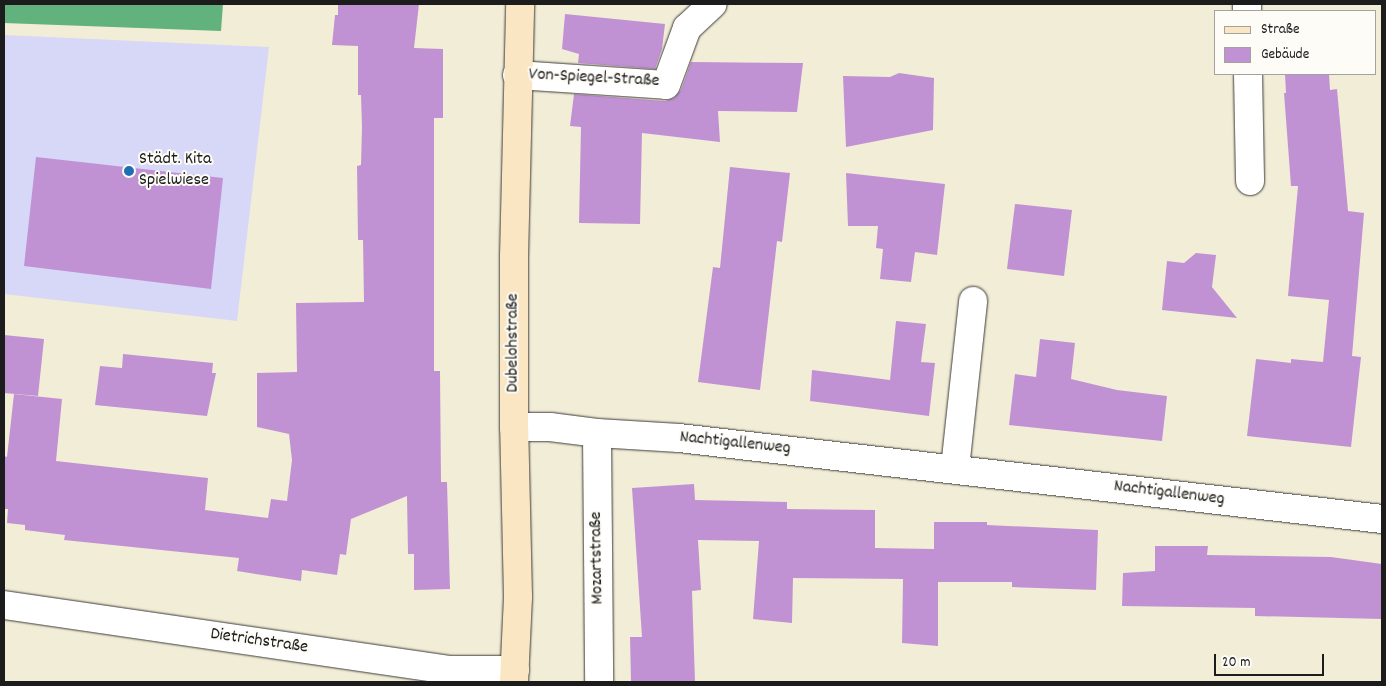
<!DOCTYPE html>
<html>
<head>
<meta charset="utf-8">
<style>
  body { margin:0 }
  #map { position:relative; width:1386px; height:686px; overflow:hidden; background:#f2edd7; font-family:Dekko,sans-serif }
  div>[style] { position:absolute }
  .built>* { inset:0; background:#d7d7f8 }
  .forest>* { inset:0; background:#62b27e }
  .building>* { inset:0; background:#c192d3 }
  .roads { filter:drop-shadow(0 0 1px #3c3b38) drop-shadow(0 0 1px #3c3b38) }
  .street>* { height:28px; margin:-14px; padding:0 14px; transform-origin:14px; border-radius:14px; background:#fff }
  .secondary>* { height:28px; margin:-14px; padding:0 14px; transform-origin:14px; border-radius:14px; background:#fbe6c3 }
  .dots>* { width:14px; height:14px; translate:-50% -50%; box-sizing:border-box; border:2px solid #fdfcf7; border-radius:50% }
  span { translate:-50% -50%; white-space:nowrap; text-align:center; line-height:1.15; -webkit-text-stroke:4px #fdfcf7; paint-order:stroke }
  .street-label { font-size:18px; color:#1c1c1c }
  .poi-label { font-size:18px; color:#1c1c1c }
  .left { translate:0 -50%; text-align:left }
  .frame { position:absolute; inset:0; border:5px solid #1c1c1c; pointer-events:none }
  .legend { position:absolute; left:1214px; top:10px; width:162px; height:65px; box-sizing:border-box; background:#fdfcf7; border:1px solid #a3a29f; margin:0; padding:6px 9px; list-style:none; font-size:15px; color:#1c1c1c }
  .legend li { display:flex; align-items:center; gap:10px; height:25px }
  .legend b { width:25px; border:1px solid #a3a29f }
  .scale { position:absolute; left:1214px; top:654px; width:110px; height:22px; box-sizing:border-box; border:2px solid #1c1c1c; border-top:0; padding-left:6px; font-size:15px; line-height:18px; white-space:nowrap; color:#1c1c1c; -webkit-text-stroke:4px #fdfcf7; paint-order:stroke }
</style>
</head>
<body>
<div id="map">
  <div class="built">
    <div style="clip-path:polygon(4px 35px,269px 47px,237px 321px,4px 294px)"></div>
  </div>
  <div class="forest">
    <div style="clip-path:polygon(4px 4px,223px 4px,221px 31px,4px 23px)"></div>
  </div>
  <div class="building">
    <div style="clip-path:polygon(338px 4px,419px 4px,414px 48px,443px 49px,443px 118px,434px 118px,434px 371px,440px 371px,441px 482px,447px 482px,450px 589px,414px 590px,414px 554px,408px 554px,407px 496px,351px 519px,346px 555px,340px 554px,337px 575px,302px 570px,301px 581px,237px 571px,239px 558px,64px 540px,65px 535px,25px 530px,25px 525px,7px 523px,8px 509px,4px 509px,4px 456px,7px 457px,14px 394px,62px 399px,56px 461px,208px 478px,205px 510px,268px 518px,271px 499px,287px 501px,292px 460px,289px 434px,257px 427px,257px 373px,297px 372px,296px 303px,364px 302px,363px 240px,358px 240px,357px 166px,361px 165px,362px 127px,361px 95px,358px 95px,358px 46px,332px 45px,335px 15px,338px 15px)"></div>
    <div style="clip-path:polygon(565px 14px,665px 24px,662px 49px,655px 69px,578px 63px,579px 54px,562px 49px)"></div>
    <div style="clip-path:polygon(691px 62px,803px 63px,797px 112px,718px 111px,720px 142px,642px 133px,640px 224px,579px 223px,581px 127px,570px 126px,574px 94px,665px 101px,674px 98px,681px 90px)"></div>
    <div style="clip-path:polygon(899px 73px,934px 78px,933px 130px,846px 147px,843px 76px,890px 77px)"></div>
    <div style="clip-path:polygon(1285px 74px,1329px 74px,1330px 90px,1337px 89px,1348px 211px,1364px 213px,1352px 356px,1361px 357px,1351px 447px,1247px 436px,1256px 359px,1291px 363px,1291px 359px,1323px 362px,1329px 300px,1288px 296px,1298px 186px,1291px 186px,1284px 93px,1286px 93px)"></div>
    <div style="clip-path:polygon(36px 157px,223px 178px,211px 289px,24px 266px)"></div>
    <div style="clip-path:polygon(730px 167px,790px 173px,782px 242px,777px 241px,760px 390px,698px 382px,713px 267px,720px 268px)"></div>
    <div style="clip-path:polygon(846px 173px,945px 184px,937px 255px,915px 252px,911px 282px,880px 279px,883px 249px,876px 248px,878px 226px,848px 226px)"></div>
    <div style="clip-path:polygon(1015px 204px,1072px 210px,1064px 276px,1007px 269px)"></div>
    <div style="clip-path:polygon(1196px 253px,1216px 255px,1212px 287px,1237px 318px,1162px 310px,1167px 261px,1184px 263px)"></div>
    <div style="clip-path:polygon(896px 321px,926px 324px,921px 362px,935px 363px,929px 416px,810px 401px,812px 370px,890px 380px)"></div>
    <div style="clip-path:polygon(4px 335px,44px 339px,38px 396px,4px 393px)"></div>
    <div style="clip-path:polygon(1040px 339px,1075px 343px,1071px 379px,1117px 390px,1167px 396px,1162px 441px,1009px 425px,1015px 374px,1036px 377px)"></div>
    <div style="clip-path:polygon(123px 354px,213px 363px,212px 373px,216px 373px,207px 416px,95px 405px,100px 366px,122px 368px)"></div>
    <div style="clip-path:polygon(694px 484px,695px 500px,787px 502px,787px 509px,875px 510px,875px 548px,934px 549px,934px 522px,987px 522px,987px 525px,1098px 530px,1096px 590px,1012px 587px,1012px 582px,938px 582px,938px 646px,902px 643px,903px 579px,793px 578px,792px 623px,753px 619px,759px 541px,698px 540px,701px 590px,692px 591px,695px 682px,631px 682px,630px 637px,642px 637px,632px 488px)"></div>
    <div style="clip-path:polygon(1155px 546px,1208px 546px,1207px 555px,1331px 557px,1382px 564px,1382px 619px,1255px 616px,1255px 608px,1122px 606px,1123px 573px,1155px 571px)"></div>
  </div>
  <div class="roads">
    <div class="street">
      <div style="left:1247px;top:4px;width:7px;rotate:90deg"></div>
      <div style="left:1248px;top:74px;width:107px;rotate:88.9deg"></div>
      <div style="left:517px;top:75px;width:149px;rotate:3.8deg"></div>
      <div style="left:666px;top:85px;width:61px;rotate:-69.8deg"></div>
      <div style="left:687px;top:28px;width:35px;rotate:-43deg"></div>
      <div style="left:514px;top:427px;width:36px"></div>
      <div style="left:550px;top:427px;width:47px;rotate:7.3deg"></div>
      <div style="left:597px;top:433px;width:82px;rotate:3.5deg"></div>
      <div style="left:679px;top:438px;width:708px;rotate:6.57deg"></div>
      <div style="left:597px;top:433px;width:249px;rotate:89.5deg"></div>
      <div style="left:955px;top:468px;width:168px;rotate:-83.8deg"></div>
      <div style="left:4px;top:605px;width:451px;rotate:8.3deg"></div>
      <div style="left:450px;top:670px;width:65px"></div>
    </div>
    <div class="secondary">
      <div style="left:514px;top:682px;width:85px;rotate:-87.3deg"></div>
      <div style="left:518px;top:597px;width:170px;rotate:-91.3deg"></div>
      <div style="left:514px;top:427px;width:170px;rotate:-90deg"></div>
      <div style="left:514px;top:257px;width:253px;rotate:-88.6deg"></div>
    </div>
  </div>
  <div class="dots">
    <div style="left:129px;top:171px;background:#1f6fb2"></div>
  </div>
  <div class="street-label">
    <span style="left:594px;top:79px;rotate:3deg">Von-Spiegel-Straße</span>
    <span style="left:514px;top:343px;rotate:-90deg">Dubelohstraße</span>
    <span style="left:735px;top:444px;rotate:6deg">Nachtigallenweg</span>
    <span style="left:1169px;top:494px;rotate:7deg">Nachtigallenweg</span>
    <span style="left:598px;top:558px;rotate:-91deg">Mozartstraße</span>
    <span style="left:259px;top:642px;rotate:8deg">Dietrichstraße</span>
  </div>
  <div class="poi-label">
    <span class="left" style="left:139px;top:171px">Städt. Kita<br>Spielwiese</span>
  </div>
  <div class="frame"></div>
  <ul class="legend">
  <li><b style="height:6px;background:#fbe6c3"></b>Straße</li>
  <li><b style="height:14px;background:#c192d3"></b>Gebäude</li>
  </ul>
  <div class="scale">20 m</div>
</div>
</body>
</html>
